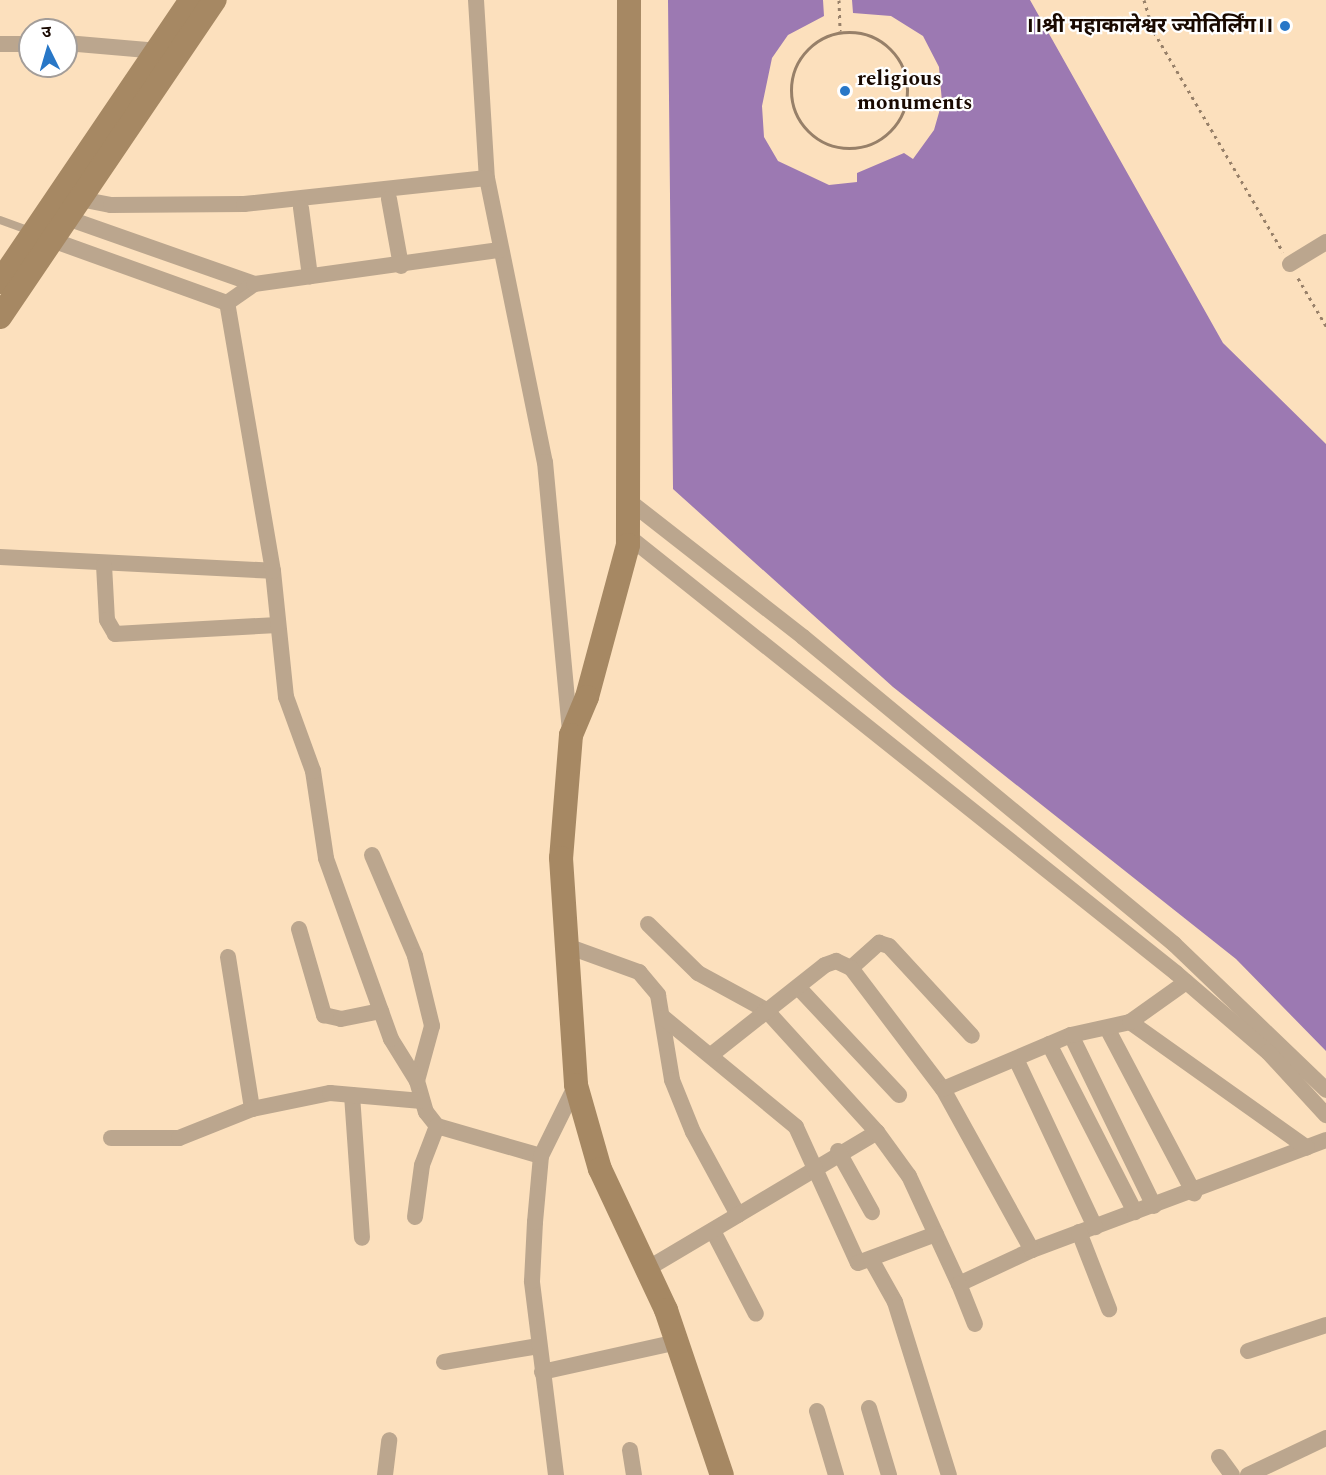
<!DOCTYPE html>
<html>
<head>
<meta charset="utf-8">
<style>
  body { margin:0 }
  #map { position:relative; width:1326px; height:1475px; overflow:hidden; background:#fce0bd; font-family:Spectral,"Noto Sans Devanagari",serif }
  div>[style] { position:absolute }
  .water>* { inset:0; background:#9c79b2 }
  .path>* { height:3px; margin-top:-1.5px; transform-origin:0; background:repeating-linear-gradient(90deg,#978069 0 3px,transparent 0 7.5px) }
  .path>.ring { margin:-1.5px; padding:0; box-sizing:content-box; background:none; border:3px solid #978069; border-radius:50% }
  .lane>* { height:8px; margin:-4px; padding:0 4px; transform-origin:4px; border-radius:4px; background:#bba68e }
  .street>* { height:16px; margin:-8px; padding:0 8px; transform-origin:8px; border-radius:8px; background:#bba68e }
  .secondary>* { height:24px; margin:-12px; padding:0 12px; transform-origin:12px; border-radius:12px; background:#a68863 }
  .dots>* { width:16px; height:16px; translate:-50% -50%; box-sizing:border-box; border:3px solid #fff; border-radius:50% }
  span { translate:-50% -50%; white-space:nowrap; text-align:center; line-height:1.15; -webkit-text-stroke:4.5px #fff; paint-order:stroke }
  .poi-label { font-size:21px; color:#190900; font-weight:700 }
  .right { translate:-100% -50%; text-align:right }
  .left { translate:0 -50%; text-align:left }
  .north { position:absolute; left:18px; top:18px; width:60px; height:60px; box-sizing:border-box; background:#fff; border:2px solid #a39d99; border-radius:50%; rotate:355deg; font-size:16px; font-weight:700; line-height:24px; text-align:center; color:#190900 }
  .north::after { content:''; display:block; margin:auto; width:21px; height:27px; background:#2877c7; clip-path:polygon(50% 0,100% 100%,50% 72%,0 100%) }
</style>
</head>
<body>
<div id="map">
  <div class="water">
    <div style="clip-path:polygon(668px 0,823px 0,824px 16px,788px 35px,772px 58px,762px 106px,764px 137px,778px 161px,829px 185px,857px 182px,857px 173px,904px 153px,913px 159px,934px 130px,942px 102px,939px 67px,923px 36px,891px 16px,853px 13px,852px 0,1030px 0,1223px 343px,1326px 444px,1326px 1051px,1236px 959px,893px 687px,673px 489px)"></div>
  </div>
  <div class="path">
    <div style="left:839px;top:0;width:31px;rotate:88deg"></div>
    <div style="left:1144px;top:0;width:34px;rotate:73deg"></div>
    <div style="left:1154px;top:32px;width:255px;rotate:59.6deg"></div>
    <div class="ring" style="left:791px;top:32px;width:113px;height:113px"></div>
    <div style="left:1298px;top:278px;width:56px;rotate:59.7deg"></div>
  </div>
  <div class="lane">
    <div style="left:0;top:220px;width:33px;rotate:20deg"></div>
  </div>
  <div class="street">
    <div style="left:476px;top:0;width:178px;rotate:86.5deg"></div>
    <div style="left:487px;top:178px;width:290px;rotate:78.5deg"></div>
    <div style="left:545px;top:462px;width:272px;rotate:84.7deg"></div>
    <div style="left:66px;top:43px;width:93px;rotate:4.9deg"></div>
    <div style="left:0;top:44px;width:30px"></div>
    <div style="left:80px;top:199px;width:32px;rotate:11deg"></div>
    <div style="left:111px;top:205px;width:133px;rotate:-0.4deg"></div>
    <div style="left:244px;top:204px;width:244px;rotate:-6.1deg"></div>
    <div style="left:389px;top:199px;width:68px;rotate:79.8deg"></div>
    <div style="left:301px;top:208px;width:69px;rotate:82.5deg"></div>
    <div style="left:67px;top:218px;width:198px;rotate:19.4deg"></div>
    <div style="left:52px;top:240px;width:186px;rotate:19.8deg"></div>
    <div style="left:1290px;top:264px;width:42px;rotate:-31.4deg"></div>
    <div style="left:629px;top:501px;width:221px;rotate:38deg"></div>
    <div style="left:803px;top:637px;width:482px;rotate:39.6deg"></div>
    <div style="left:1174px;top:944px;width:211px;rotate:43.8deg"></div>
    <div style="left:628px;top:536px;width:701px;rotate:38.57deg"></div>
    <div style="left:1176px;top:973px;width:121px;rotate:40.7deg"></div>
    <div style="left:1268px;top:1052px;width:86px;rotate:47.4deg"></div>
    <div style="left:0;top:557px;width:273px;rotate:2.9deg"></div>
    <div style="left:104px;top:565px;width:55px;rotate:86.9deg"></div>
    <div style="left:107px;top:620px;width:16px;rotate:60deg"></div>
    <div style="left:115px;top:634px;width:163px;rotate:-3.2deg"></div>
    <div style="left:372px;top:855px;width:110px;rotate:66.9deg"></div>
    <div style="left:415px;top:956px;width:72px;rotate:76.3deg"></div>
    <div style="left:432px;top:1026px;width:57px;rotate:105.3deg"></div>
    <div style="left:417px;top:1081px;width:32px;rotate:74deg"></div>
    <div style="left:426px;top:1112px;width:18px;rotate:52deg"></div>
    <div style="left:437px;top:1126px;width:108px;rotate:16.1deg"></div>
    <div style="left:648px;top:924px;width:70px;rotate:44.4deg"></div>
    <div style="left:698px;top:973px;width:77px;rotate:28.6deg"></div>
    <div style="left:766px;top:1010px;width:165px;rotate:47.7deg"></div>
    <div style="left:299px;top:929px;width:90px;rotate:73.8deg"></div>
    <div style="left:324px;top:1015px;width:17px;rotate:13deg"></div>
    <div style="left:341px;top:1019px;width:41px;rotate:-11.3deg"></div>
    <div style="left:567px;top:946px;width:77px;rotate:19.9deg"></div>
    <div style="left:639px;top:972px;width:30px;rotate:50deg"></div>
    <div style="left:658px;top:995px;width:86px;rotate:80.6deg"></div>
    <div style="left:672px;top:1080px;width:56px;rotate:68deg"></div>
    <div style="left:693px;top:1132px;width:94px;rotate:61.5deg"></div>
    <div style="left:738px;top:1215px;width:162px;rotate:-30.8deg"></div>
    <div style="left:877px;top:1132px;width:54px;rotate:54deg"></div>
    <div style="left:909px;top:1176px;width:119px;rotate:65.2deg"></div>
    <div style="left:959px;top:1284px;width:81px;rotate:-25deg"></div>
    <div style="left:1032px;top:1250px;width:314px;rotate:-20.5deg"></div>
    <div style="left:228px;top:957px;width:154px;rotate:81deg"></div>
    <div style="left:851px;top:968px;width:38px;rotate:-42deg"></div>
    <div style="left:879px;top:943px;width:10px;rotate:17deg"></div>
    <div style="left:889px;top:946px;width:122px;rotate:47.3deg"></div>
    <div style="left:798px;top:987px;width:148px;rotate:46.9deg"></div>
    <div style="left:664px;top:1018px;width:171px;rotate:39.5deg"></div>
    <div style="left:796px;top:1127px;width:149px;rotate:65.5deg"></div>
    <div style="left:858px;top:1263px;width:83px;rotate:-20.4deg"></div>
    <div style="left:1130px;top:1022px;width:217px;rotate:35.4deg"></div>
    <div style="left:1107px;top:1028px;width:187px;rotate:62.2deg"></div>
    <div style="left:1071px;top:1035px;width:190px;rotate:64.1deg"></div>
    <div style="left:1049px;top:1044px;width:189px;rotate:62.9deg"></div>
    <div style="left:711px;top:1055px;width:145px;rotate:-38.3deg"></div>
    <div style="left:825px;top:965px;width:12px;rotate:-20deg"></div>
    <div style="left:836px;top:961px;width:17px;rotate:25deg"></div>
    <div style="left:851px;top:968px;width:152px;rotate:52.8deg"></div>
    <div style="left:943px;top:1089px;width:184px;rotate:61.1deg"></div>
    <div style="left:1016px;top:1059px;width:186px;rotate:64.8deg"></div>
    <div style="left:417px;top:1081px;width:49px;rotate:-121.8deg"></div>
    <div style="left:391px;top:1039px;width:192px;rotate:-109.8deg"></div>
    <div style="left:326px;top:858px;width:88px;rotate:-98.5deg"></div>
    <div style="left:313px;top:771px;width:79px;rotate:-110deg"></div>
    <div style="left:286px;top:697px;width:127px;rotate:-95.9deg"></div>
    <div style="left:273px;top:571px;width:272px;rotate:-99.7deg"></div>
    <div style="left:227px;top:303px;width:33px;rotate:-35deg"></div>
    <div style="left:254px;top:284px;width:248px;rotate:-7.9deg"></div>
    <div style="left:943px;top:1089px;width:139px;rotate:-22.9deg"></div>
    <div style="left:1071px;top:1035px;width:60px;rotate:-12.4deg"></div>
    <div style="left:1130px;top:1022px;width:69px;rotate:-35.5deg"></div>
    <div style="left:352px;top:1095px;width:143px;rotate:86deg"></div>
    <div style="left:111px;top:1138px;width:68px"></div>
    <div style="left:179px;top:1138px;width:79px;rotate:-21.7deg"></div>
    <div style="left:252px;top:1109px;width:80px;rotate:-11.6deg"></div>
    <div style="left:330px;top:1093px;width:92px;rotate:5deg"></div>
    <div style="left:838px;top:1151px;width:70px;rotate:60.9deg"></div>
    <div style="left:415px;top:1217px;width:52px;rotate:-82.3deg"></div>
    <div style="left:422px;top:1165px;width:42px;rotate:-69deg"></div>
    <div style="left:713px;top:1231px;width:93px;rotate:62.6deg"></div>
    <div style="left:1079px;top:1232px;width:83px;rotate:68.7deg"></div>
    <div style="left:871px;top:1259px;width:49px;rotate:60.8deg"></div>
    <div style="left:895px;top:1302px;width:181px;rotate:72.7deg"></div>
    <div style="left:647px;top:1269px;width:106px;rotate:-30.7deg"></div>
    <div style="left:959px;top:1284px;width:43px;rotate:68.2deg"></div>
    <div style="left:1248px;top:1351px;width:82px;rotate:-18.4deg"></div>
    <div style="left:444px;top:1362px;width:96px;rotate:-9.6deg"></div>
    <div style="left:542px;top:1372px;width:138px;rotate:-12.5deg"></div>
    <div style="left:869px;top:1408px;width:70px;rotate:73.4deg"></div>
    <div style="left:817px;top:1411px;width:67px;rotate:73.5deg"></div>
    <div style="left:630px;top:1450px;width:25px;rotate:81deg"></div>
    <div style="left:1219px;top:1457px;width:22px;rotate:54deg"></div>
    <div style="left:385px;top:1475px;width:35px;rotate:-83deg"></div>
    <div style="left:556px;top:1475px;width:195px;rotate:-97.1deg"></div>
    <div style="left:532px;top:1281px;width:59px;rotate:-87.1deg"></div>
    <div style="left:535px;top:1222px;width:66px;rotate:-84.8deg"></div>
    <div style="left:541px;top:1156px;width:79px;rotate:-63.8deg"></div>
    <div style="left:1248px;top:1475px;width:86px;rotate:-25.4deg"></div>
  </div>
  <div class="secondary">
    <div style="left:629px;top:0;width:545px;rotate:90.11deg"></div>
    <div style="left:628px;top:545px;width:157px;rotate:105.1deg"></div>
    <div style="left:587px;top:697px;width:41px;rotate:112.8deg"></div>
    <div style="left:571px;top:735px;width:123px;rotate:94.6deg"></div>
    <div style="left:561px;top:858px;width:227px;rotate:86.2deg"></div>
    <div style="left:576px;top:1085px;width:87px;rotate:74.1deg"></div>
    <div style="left:600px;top:1169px;width:156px;rotate:64.9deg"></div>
    <div style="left:666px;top:1310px;width:174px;rotate:71.3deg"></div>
    <div style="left:0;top:282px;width:341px;rotate:-55.9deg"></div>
    <div style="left:0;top:317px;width:383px;rotate:-55.9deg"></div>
  </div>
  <div class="dots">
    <div style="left:1285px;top:26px;background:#2877c7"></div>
    <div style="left:845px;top:91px;background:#2877c7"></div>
  </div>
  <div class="poi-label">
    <span class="right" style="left:1273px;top:26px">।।श्री महाकालेश्वर ज्योतिर्लिंग।।</span>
    <span class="left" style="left:857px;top:91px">religious<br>monuments</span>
  </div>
  <div class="north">उ</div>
</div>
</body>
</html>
